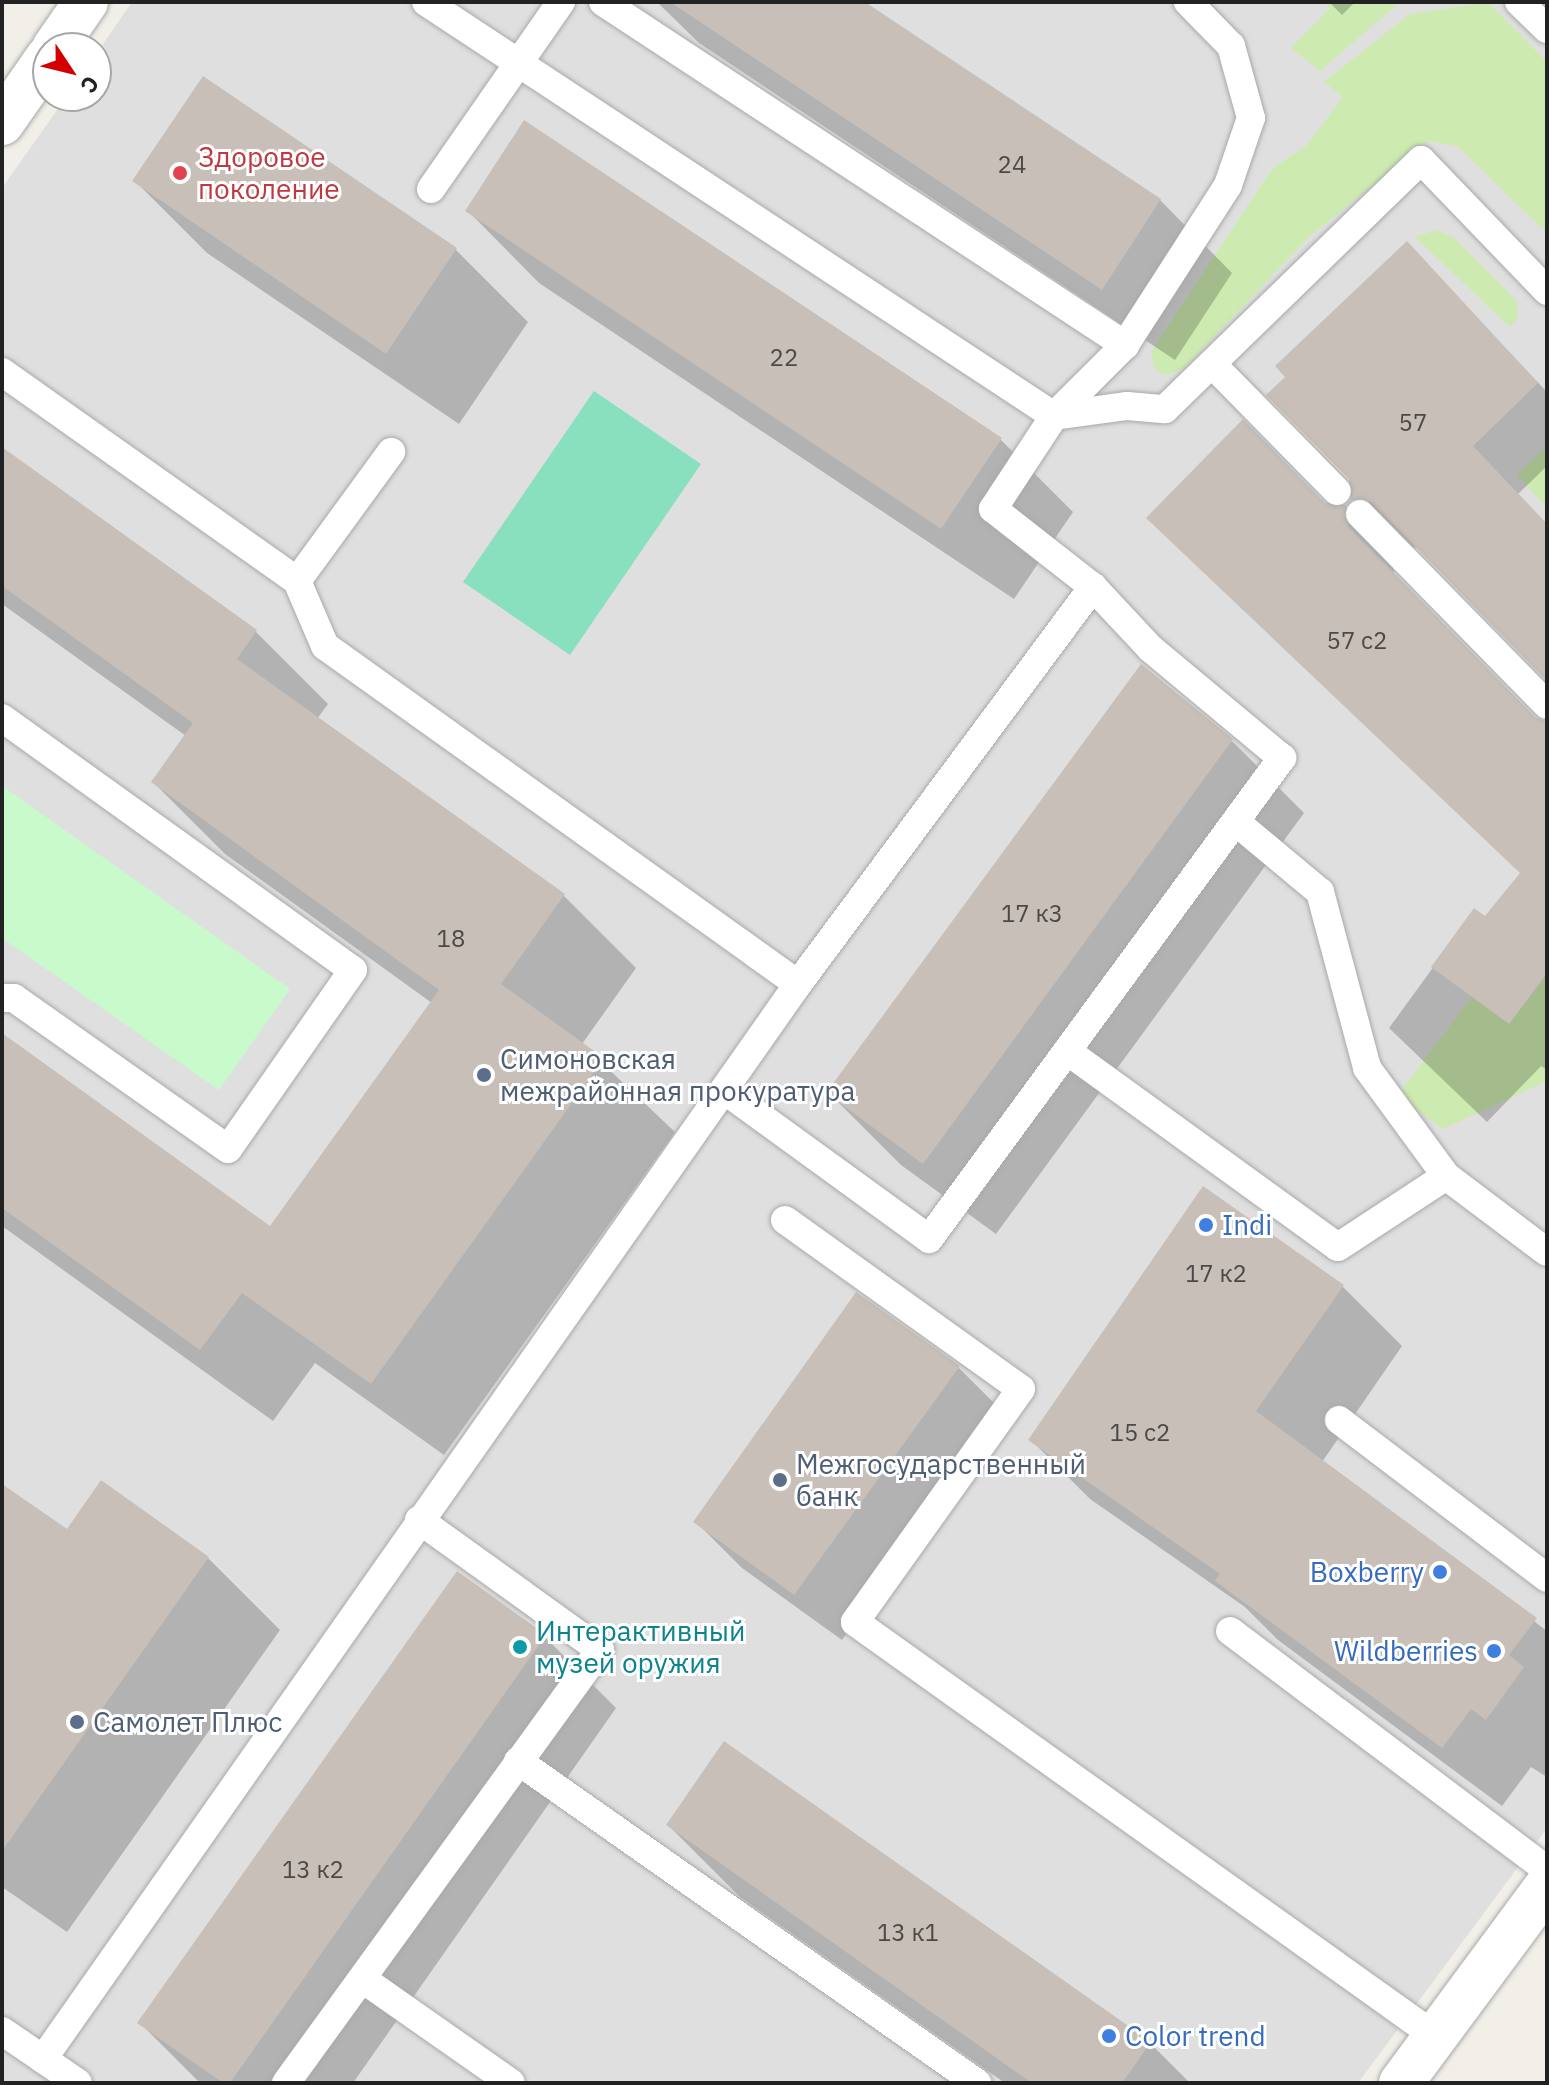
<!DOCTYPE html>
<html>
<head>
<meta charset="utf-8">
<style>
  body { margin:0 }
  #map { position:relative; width:1549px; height:2085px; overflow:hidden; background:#f2efe9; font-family:"IBM Plex Sans",sans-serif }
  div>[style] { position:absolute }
  .residential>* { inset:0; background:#e0dfdf }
  .grass>* { inset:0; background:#cdebb0 }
  .park>* { inset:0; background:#c8facc }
  .pitch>* { inset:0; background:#88e0be }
  .shadow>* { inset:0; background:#0003 }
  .building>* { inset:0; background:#c7bfb8 }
  .roads { filter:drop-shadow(0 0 2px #a9a9a9) drop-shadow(0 0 2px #a9a9a9) }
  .service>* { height:28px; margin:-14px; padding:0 14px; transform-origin:14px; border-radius:14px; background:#fff }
  .minor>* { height:44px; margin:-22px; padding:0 22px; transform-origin:22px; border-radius:22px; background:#fff }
  .tertiary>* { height:44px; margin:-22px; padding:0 22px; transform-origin:22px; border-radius:22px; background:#fff }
  .dots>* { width:22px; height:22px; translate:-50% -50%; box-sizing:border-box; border:4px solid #fff; border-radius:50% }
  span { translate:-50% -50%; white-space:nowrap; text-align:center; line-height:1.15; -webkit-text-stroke:6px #fff; paint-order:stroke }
  .number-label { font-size:24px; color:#4b4948 }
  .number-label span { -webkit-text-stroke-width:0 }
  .health-label { font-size:28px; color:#be3a42 }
  .left { translate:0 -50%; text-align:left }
  .service-label { font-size:28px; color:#4e5e75 }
  .shop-label { font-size:28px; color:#366cbe }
  .right { translate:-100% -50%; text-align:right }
  .culture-label { font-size:28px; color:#0d838f }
  .frame { position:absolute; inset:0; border:4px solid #222; pointer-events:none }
  .north { position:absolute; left:32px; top:32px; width:80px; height:80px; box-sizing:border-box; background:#fff; border:2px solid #a7a7a7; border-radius:50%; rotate:125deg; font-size:22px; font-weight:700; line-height:32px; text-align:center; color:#222 }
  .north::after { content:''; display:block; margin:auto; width:28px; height:36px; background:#d40000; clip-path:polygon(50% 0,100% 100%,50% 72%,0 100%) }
</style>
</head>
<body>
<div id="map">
  <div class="residential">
    <div style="clip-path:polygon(132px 2px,1547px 2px,1547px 1828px,1358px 2083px,2px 2083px,2px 188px,67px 96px,96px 96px,96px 54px)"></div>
  </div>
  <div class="grass">
    <div style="clip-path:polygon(1325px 2px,1400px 2px,1320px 71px,1291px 48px,1329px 9px)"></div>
    <div style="clip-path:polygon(1488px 2px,1547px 62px,1547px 233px,1457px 146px,1427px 141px,1309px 237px,1183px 369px,1166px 375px,1155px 370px,1151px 352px,1272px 169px,1307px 145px,1343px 97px,1324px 82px,1410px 14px)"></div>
    <div style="clip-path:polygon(1436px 230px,1454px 238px,1516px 300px,1518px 317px,1510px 327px,1415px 237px)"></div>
    <div style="clip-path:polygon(1543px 450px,1547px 454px,1547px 508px,1517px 475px)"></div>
    <div style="clip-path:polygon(1547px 975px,1547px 1081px,1443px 1129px,1397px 1096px,1472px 997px,1509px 1024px)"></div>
  </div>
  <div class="park">
    <div style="clip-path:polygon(2px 786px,290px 989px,219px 1090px,2px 938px)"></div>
  </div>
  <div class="pitch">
    <div style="clip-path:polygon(594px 391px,701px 464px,570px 655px,463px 582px)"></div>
  </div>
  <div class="shadow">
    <div style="clip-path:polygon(657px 2px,862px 2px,1160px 200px,1232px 273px,1175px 360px,699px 43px)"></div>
    <div style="clip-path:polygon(1329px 2px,1355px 2px,1342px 15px)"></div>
    <div style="clip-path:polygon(204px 78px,456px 250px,528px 322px,459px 424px,207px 253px,135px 181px)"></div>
    <div style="clip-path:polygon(467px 210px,1001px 440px,1073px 512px,1014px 599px,539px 283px)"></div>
    <div style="clip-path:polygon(1407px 244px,1547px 392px,1547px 466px,1518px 494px,1547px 524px,1547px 678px,1420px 548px,1400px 546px,1353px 499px)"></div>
    <div style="clip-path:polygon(2px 450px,256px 632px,328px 704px,317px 719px,564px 896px,636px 968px,582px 1044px,675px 1132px,444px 1455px,315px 1363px,273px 1421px,2px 1226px,2px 1036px,271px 1228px,432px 1003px,225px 854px,153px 782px,186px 736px,2px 604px)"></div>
    <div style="clip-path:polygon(1325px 505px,1345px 507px,1392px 554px,1394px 575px,1535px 719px,1547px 723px,1547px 898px)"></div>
    <div style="clip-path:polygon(1232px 741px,1304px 813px,996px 1234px,901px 1165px,829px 1093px)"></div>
    <div style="clip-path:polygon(1475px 910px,1547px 972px,1547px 1070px,1541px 1066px,1487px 1122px,1389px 1028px)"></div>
    <div style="clip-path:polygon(1203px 1189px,1343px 1287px,1402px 1346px,1322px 1462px,1547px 1631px,1547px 1777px,1531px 1767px,1502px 1806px,1278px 1640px,1245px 1607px,1090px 1499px,1031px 1440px)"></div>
    <div style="clip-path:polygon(959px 1368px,1005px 1414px,842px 1640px,742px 1568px,696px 1522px)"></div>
    <div style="clip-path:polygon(2px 1486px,67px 1532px,208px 1558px,280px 1630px,67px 1932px,2px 1887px)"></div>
    <div style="clip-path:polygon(544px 1636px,616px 1708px,353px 2083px,200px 2083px,140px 2023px)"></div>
    <div style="clip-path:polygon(668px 1825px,1150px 2043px,1190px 2083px,1005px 2083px,740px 1897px)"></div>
  </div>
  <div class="building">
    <div style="clip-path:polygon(670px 2px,865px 2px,1161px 199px,1102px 290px)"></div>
    <div style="clip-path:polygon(203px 76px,457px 248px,386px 354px,132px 181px)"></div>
    <div style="clip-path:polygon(524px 120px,1002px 438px,941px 529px,465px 211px)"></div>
    <div style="clip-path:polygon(1407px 241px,1538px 383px,1473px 446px,1547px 524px,1547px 681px,1372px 502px,1351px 500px,1349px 479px,1266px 395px,1285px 377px,1275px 366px)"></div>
    <div style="clip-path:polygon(1243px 419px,1325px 503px,1346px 505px,1348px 526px,1535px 717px,1547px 722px,1547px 973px,1509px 1024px,1431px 967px,1474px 908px,1485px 916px,1520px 873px,1146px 518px)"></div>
    <div style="clip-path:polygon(2px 447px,257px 630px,237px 659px,565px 894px,501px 984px,604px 1058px,371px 1384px,242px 1293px,200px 1350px,2px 1208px,2px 1033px,270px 1226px,439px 990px,151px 782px,193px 723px,2px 586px)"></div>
    <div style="clip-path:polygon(1141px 664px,1233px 739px,923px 1164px,826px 1093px)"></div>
    <div style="clip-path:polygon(1203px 1186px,1344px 1285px,1256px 1411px,1537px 1618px,1509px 1655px,1524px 1667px,1486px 1720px,1471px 1709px,1442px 1748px,1215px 1581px,1220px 1574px,1028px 1440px)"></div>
    <div style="clip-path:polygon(856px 1292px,960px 1366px,794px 1595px,693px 1522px)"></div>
    <div style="clip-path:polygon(101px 1480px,209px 1557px,2px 1851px,2px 1484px,67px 1529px)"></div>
    <div style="clip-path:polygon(457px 1571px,546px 1635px,230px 2083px,223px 2083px,137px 2023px)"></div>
    <div style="clip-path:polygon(724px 1741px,1151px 2042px,1122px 2083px,1032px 2083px,666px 1825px)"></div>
  </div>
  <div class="roads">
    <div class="service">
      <div style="left:426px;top:2px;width:752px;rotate:33.39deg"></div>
      <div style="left:1054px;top:416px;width:74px;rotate:-7.8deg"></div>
      <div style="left:1127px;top:406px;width:38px;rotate:5deg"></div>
      <div style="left:1165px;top:409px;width:357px;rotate:-44.2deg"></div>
      <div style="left:1421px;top:160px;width:182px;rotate:46.1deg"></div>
      <div style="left:603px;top:2px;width:625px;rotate:33.31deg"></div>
      <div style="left:1519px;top:2px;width:39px;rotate:44deg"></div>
      <div style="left:431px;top:189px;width:228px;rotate:-55.2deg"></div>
      <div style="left:1212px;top:364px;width:178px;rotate:45.5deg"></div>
      <div style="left:2px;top:372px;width:362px;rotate:35.3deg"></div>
      <div style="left:297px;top:581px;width:71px;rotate:66.7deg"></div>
      <div style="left:325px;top:646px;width:581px;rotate:35.55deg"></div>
      <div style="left:1360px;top:514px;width:267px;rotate:45.6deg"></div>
      <div style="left:297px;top:581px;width:160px;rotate:-53.9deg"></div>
      <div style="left:2px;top:718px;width:432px;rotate:35.7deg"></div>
      <div style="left:353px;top:970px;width:218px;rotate:124.9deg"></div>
      <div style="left:228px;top:1149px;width:262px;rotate:-144.8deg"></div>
      <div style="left:14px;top:998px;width:12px;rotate:180deg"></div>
      <div style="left:1236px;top:822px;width:109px;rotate:39.8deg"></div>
      <div style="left:1320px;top:892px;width:182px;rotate:75deg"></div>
      <div style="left:1367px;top:1068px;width:134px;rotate:53.8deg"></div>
      <div style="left:1446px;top:1176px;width:126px;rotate:37deg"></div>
      <div style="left:1067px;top:1051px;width:334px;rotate:35.9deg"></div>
      <div style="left:1338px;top:1247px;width:129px;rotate:-33.3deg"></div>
      <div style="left:724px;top:1090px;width:253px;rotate:36deg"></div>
      <div style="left:929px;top:1239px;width:597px;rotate:-53.73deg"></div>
      <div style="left:1282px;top:758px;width:170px;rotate:-140.2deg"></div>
      <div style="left:1151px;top:649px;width:85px;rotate:-133.1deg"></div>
      <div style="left:1093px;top:587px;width:127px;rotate:-142deg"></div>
      <div style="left:993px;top:509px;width:111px;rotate:-56.7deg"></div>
      <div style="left:1054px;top:416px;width:100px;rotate:-45deg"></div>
      <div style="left:1125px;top:345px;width:190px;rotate:-57.2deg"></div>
      <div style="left:1228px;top:185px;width:71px;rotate:-71.1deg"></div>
      <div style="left:1251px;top:118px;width:75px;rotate:-105.5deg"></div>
      <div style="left:1231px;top:46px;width:62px;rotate:-134.3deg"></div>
      <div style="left:785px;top:1220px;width:290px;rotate:35.6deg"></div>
      <div style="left:1021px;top:1389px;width:286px;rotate:125.5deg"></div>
      <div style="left:855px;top:1622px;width:713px;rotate:35.52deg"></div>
      <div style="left:1339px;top:1420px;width:261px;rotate:37.2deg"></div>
      <div style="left:1230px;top:1631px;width:397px;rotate:37deg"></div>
      <div style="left:518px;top:1761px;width:561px;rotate:35.05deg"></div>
      <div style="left:364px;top:1980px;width:179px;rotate:35deg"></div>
      <div style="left:2px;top:2031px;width:50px;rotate:34.3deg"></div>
      <div style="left:43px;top:2059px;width:1314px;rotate:-54.92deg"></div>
      <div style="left:798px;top:984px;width:495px;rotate:-53.4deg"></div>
      <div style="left:43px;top:2059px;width:42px;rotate:34.4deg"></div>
      <div style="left:286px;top:2083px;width:535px;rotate:-54.05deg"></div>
      <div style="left:600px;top:1650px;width:223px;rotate:-144.3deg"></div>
    </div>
    <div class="minor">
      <div style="left:1401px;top:2083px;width:245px;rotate:-53.5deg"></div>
    </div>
    <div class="tertiary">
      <div style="left:54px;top:48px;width:56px;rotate:-55.2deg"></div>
      <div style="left:2px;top:123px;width:80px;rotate:-55.1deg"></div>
    </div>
  </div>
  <div class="dots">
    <div style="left:180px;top:173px;background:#e0444e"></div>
    <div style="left:484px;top:1075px;background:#5c6f8a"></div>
    <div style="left:1206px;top:1225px;background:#3f7fe0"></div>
    <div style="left:780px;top:1480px;background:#5c6f8a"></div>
    <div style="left:1440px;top:1572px;background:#3f7fe0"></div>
    <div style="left:520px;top:1647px;background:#0f9aa8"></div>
    <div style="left:1494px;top:1651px;background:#3f7fe0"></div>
    <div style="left:77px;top:1722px;background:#5c6f8a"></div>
    <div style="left:1109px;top:2036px;background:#3f7fe0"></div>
  </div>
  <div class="number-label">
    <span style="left:1012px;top:165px">24</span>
    <span style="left:784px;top:358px">22</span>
    <span style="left:1413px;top:423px">57</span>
    <span style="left:1357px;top:641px">57 с2</span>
    <span style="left:1032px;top:914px">17 к3</span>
    <span style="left:451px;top:939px">18</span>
    <span style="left:1216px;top:1274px">17 к2</span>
    <span style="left:1140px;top:1433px">15 с2</span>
    <span style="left:313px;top:1870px">13 к2</span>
    <span style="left:908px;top:1933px">13 к1</span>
  </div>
  <div class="health-label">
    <span class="left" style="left:198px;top:173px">Здоровое<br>поколение</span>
  </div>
  <div class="service-label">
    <span class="left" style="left:500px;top:1075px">Симоновская<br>межрайонная прокуратура</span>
    <span class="left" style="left:796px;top:1480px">Межгосударственный<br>банк</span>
    <span class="left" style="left:93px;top:1722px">Самолет Плюс</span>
  </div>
  <div class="shop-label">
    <span class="left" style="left:1222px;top:1225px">Indi</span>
    <span class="right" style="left:1424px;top:1572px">Boxberry</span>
    <span class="right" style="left:1478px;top:1651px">Wildberries</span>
    <span class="left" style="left:1125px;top:2036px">Color trend</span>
  </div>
  <div class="culture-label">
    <span class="left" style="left:536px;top:1647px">Интерактивный<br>музей оружия</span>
  </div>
  <div class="frame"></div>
  <div class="north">С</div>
</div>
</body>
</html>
